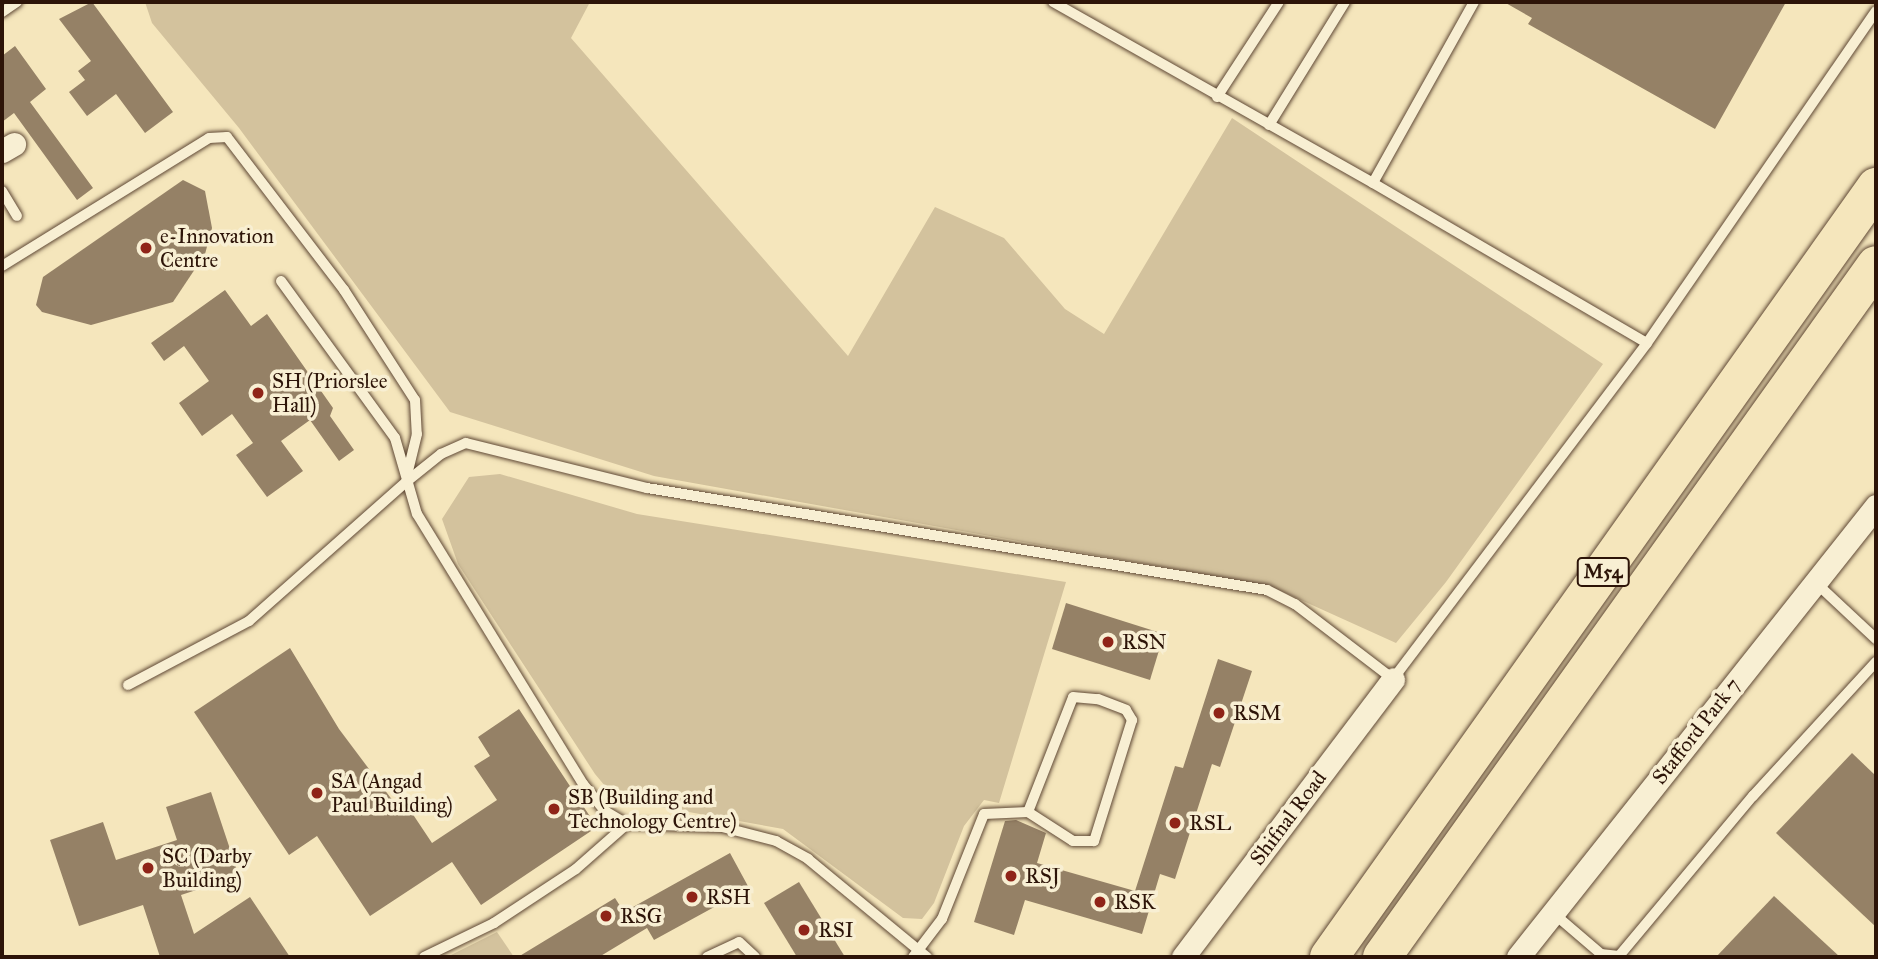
<!DOCTYPE html>
<html>
<head>
<meta charset="utf-8">
<style>
  body { margin:0 }
  #map { position:relative; width:1878px; height:959px; overflow:hidden; background:#f5e6bc; font-family:"IM FELL Great Primer",serif }
  div>[style] { position:absolute }
  .green>* { inset:0; background:#d3c29d }
  .building>* { inset:0; background:#958166 }
  .roads { filter:drop-shadow(0 0 2px #5f4835) drop-shadow(0 0 2px #5f4835) }
  .service>* { height:10px; margin:-5px; padding:0 5px; transform-origin:5px; border-radius:5px; background:#f8efd3 }
  .minor>* { height:23px; margin:-11.5px; padding:0 11.5px; transform-origin:11.5px; border-radius:11.5px; background:#f8efd3 }
  .motorway>* { height:38px; margin:-19px; padding:0 19px; transform-origin:19px; border-radius:19px; background:#f5e6bc }
  .dots>* { width:19px; height:19px; translate:-50% -50%; box-sizing:border-box; border:4px solid #f8efd3; border-radius:50% }
  span { translate:-50% -50%; white-space:nowrap; text-align:center; line-height:1.15; -webkit-text-stroke:7px #f8efd3; paint-order:stroke }
  .shield-label span { padding:2px 5px; background:#f8efd3; border:2px solid; border-radius:5px; -webkit-text-stroke-width:0 }
  .shield-label { font-size:19px; color:#2d1408; font-weight:700 }
  .poi-label { font-size:21px; color:#2d1408 }
  .left { translate:0 -50%; text-align:left }
  .street-label { font-size:21px; color:#2d1408 }
  .frame { position:absolute; inset:0; border:4px solid #2d1408; pointer-events:none }
</style>
</head>
<body>
<div id="map">
  <div class="green">
    <div style="clip-path:polygon(145px 2px,590px 2px,571px 38px,848px 356px,935px 207px,1004px 238px,1065px 309px,1104px 334px,1232px 118px,1603px 364px,1446px 582px,1396px 643px,1270px 586px,654px 476px,450px 412px,239px 128px,152px 23px)"></div>
    <div style="clip-path:polygon(500px 474px,637px 514px,1066px 582px,999px 803px,984px 800px,964px 826px,934px 903px,922px 919px,903px 918px,783px 829px,616px 799px,595px 774px,458px 564px,442px 519px,469px 477px)"></div>
    <div style="clip-path:polygon(497px 932px,514px 957px,447px 957px)"></div>
  </div>
  <div class="building">
    <div style="clip-path:polygon(92px 2px,173px 112px,145px 133px,116px 94px,87px 116px,69px 92px,85px 80px,78px 71px,91px 61px,59px 19px)"></div>
    <div style="clip-path:polygon(1504px 2px,1786px 2px,1715px 129px,1528px 24px,1532px 18px)"></div>
    <div style="clip-path:polygon(15px 46px,46px 89px,30px 102px,93px 188px,77px 200px,14px 113px,2px 122px,2px 56px)"></div>
    <div style="clip-path:polygon(183px 180px,205px 191px,212px 228px,205px 254px,173px 302px,91px 325px,42px 312px,36px 305px,43px 277px)"></div>
    <div style="clip-path:polygon(225px 290px,251px 326px,267px 314px,333px 408px,330px 416px,354px 450px,339px 461px,310px 420px,281px 441px,303px 471px,267px 497px,236px 455px,253px 443px,232px 414px,202px 436px,179px 403px,209px 381px,184px 346px,164px 361px,151px 343px)"></div>
    <div style="clip-path:polygon(1066px 603px,1164px 634px,1150px 680px,1052px 649px)"></div>
    <div style="clip-path:polygon(290px 648px,339px 729px,399px 809px,406px 804px,432px 843px,497px 800px,474px 766px,490px 756px,478px 737px,519px 709px,597px 827px,481px 905px,452px 862px,370px 916px,317px 836px,289px 855px,194px 712px)"></div>
    <div style="clip-path:polygon(1218px 659px,1252px 671px,1220px 767px,1212px 764px,1175px 879px,1160px 874px,1142px 934px,1025px 900px,1014px 935px,974px 922px,1005px 821px,1016px 820px,1046px 833px,1037px 863px,1135px 891px,1175px 766px,1183px 768px)"></div>
    <div style="clip-path:polygon(1852px 753px,1876px 776px,1876px 927px,1776px 833px)"></div>
    <div style="clip-path:polygon(211px 792px,239px 876px,181px 895px,194px 934px,250px 897px,290px 957px,160px 957px,143px 905px,79px 926px,50px 840px,103px 822px,116px 860px,177px 840px,166px 807px)"></div>
    <div style="clip-path:polygon(730px 853px,749px 888px,654px 940px,647px 928px,599px 957px,518px 957px,615px 898px,624px 912px)"></div>
    <div style="clip-path:polygon(799px 882px,845px 957px,797px 957px,764px 903px)"></div>
    <div style="clip-path:polygon(1774px 896px,1840px 957px,1716px 957px)"></div>
  </div>
  <div class="roads">
    <div class="service">
      <div style="left:1053px;top:2px;width:368px;rotate:29.5deg"></div>
      <div style="left:1474px;top:2px;width:207px;rotate:119.2deg"></div>
      <div style="left:1373px;top:183px;width:317px;rotate:30.3deg"></div>
      <div style="left:2px;top:12px;width:18px;rotate:-34deg"></div>
      <div style="left:1217px;top:97px;width:113px;rotate:-56.9deg"></div>
      <div style="left:1269px;top:125px;width:145px;rotate:-58.3deg"></div>
      <div style="left:2px;top:191px;width:29px;rotate:59deg"></div>
      <div style="left:2px;top:266px;width:243px;rotate:-31.7deg"></div>
      <div style="left:209px;top:138px;width:18px;rotate:-3deg"></div>
      <div style="left:227px;top:137px;width:193px;rotate:52.6deg"></div>
      <div style="left:344px;top:290px;width:131px;rotate:57.2deg"></div>
      <div style="left:415px;top:400px;width:34px;rotate:87deg"></div>
      <div style="left:417px;top:434px;width:42px;rotate:103.7deg"></div>
      <div style="left:281px;top:281px;width:194px;rotate:54deg"></div>
      <div style="left:395px;top:438px;width:79px;rotate:73.9deg"></div>
      <div style="left:417px;top:514px;width:317px;rotate:58.4deg"></div>
      <div style="left:583px;top:784px;width:35px;rotate:51deg"></div>
      <div style="left:605px;top:811px;width:26px;rotate:31deg"></div>
      <div style="left:627px;top:824px;width:95px;rotate:1.8deg"></div>
      <div style="left:722px;top:827px;width:56px;rotate:14.5deg"></div>
      <div style="left:776px;top:841px;width:37px;rotate:29deg"></div>
      <div style="left:808px;top:859px;width:154px;rotate:39.5deg"></div>
      <div style="left:1814px;top:581px;width:85px;rotate:43.1deg"></div>
      <div style="left:128px;top:685px;width:137px;rotate:-27.9deg"></div>
      <div style="left:249px;top:621px;width:210px;rotate:-41.5deg"></div>
      <div style="left:406px;top:482px;width:45px;rotate:-38.7deg"></div>
      <div style="left:441px;top:454px;width:27px;rotate:-24deg"></div>
      <div style="left:466px;top:443px;width:187px;rotate:14deg"></div>
      <div style="left:647px;top:488px;width:628px;rotate:9.34deg"></div>
      <div style="left:1267px;top:590px;width:31px;rotate:27deg"></div>
      <div style="left:1295px;top:604px;width:123px;rotate:37.4deg"></div>
      <div style="left:1393px;top:679px;width:421px;rotate:-52.9deg"></div>
      <div style="left:1647px;top:343px;width:403px;rotate:-55.4deg"></div>
      <div style="left:1552px;top:912px;width:65px;rotate:40.6deg"></div>
      <div style="left:1601px;top:954px;width:18px;rotate:6deg"></div>
      <div style="left:1619px;top:956px;width:209px;rotate:-50.1deg"></div>
      <div style="left:1753px;top:796px;width:182px;rotate:-47.5deg"></div>
      <div style="left:424px;top:957px;width:78px;rotate:-25.9deg"></div>
      <div style="left:494px;top:923px;width:98px;rotate:-33.4deg"></div>
      <div style="left:576px;top:869px;width:68px;rotate:-41.4deg"></div>
      <div style="left:707px;top:957px;width:35px;rotate:-25deg"></div>
      <div style="left:739px;top:942px;width:22px;rotate:43deg"></div>
      <div style="left:913px;top:957px;width:48px;rotate:-52.7deg"></div>
      <div style="left:942px;top:919px;width:113px;rotate:-68.2deg"></div>
      <div style="left:984px;top:814px;width:44px;rotate:-2.6deg"></div>
      <div style="left:1028px;top:812px;width:123px;rotate:-68.6deg"></div>
      <div style="left:1073px;top:697px;width:25px;rotate:5deg"></div>
      <div style="left:1098px;top:699px;width:30px;rotate:21deg"></div>
      <div style="left:1126px;top:710px;width:12px;rotate:59deg"></div>
      <div style="left:1132px;top:720px;width:127px;rotate:107.4deg"></div>
      <div style="left:1094px;top:841px;width:21px;rotate:180deg"></div>
      <div style="left:1073px;top:841px;width:54px;rotate:-147.2deg"></div>
    </div>
    <div class="minor">
      <div style="left:2px;top:151px;width:14px;rotate:-30deg"></div>
      <div style="left:1183px;top:957px;width:348px;rotate:-52.9deg"></div>
      <div style="left:1518px;top:957px;width:576px;rotate:-51.56deg"></div>
    </div>
    <div class="motorway">
      <div style="left:1329px;top:957px;width:945px;rotate:-54.61deg"></div>
      <div style="left:1382px;top:957px;width:850px;rotate:-54.48deg"></div>
    </div>
  </div>
  <div class="dots">
    <div style="left:146px;top:248px;background:#8f2418"></div>
    <div style="left:258px;top:393px;background:#8f2418"></div>
    <div style="left:1108px;top:642px;background:#8f2418"></div>
    <div style="left:1219px;top:713px;background:#8f2418"></div>
    <div style="left:317px;top:793px;background:#8f2418"></div>
    <div style="left:554px;top:809px;background:#8f2418"></div>
    <div style="left:1175px;top:823px;background:#8f2418"></div>
    <div style="left:148px;top:868px;background:#8f2418"></div>
    <div style="left:1011px;top:876px;background:#8f2418"></div>
    <div style="left:692px;top:897px;background:#8f2418"></div>
    <div style="left:1100px;top:902px;background:#8f2418"></div>
    <div style="left:606px;top:916px;background:#8f2418"></div>
    <div style="left:804px;top:930px;background:#8f2418"></div>
  </div>
  <div class="shield-label">
    <span style="left:1603px;top:572px">M54</span>
  </div>
  <div class="poi-label">
    <span class="left" style="left:160px;top:248px">e-Innovation<br>Centre</span>
    <span class="left" style="left:272px;top:393px">SH (Priorslee<br>Hall)</span>
    <span class="left" style="left:1122px;top:642px">RSN</span>
    <span class="left" style="left:1233px;top:713px">RSM</span>
    <span class="left" style="left:331px;top:793px">SA (Angad<br>Paul Building)</span>
    <span class="left" style="left:568px;top:809px">SB (Building and<br>Technology Centre)</span>
    <span class="left" style="left:1189px;top:823px">RSL</span>
    <span class="left" style="left:162px;top:868px">SC (Darby<br>Building)</span>
    <span class="left" style="left:1025px;top:876px">RSJ</span>
    <span class="left" style="left:706px;top:897px">RSH</span>
    <span class="left" style="left:1114px;top:902px">RSK</span>
    <span class="left" style="left:620px;top:916px">RSG</span>
    <span class="left" style="left:818px;top:930px">RSI</span>
  </div>
  <div class="street-label">
    <span style="left:1696px;top:731px;rotate:-52deg">Stafford Park 7</span>
    <span style="left:1288px;top:818px;rotate:-53deg">Shifnal Road</span>
  </div>
  <div class="frame"></div>
</div>
</body>
</html>
